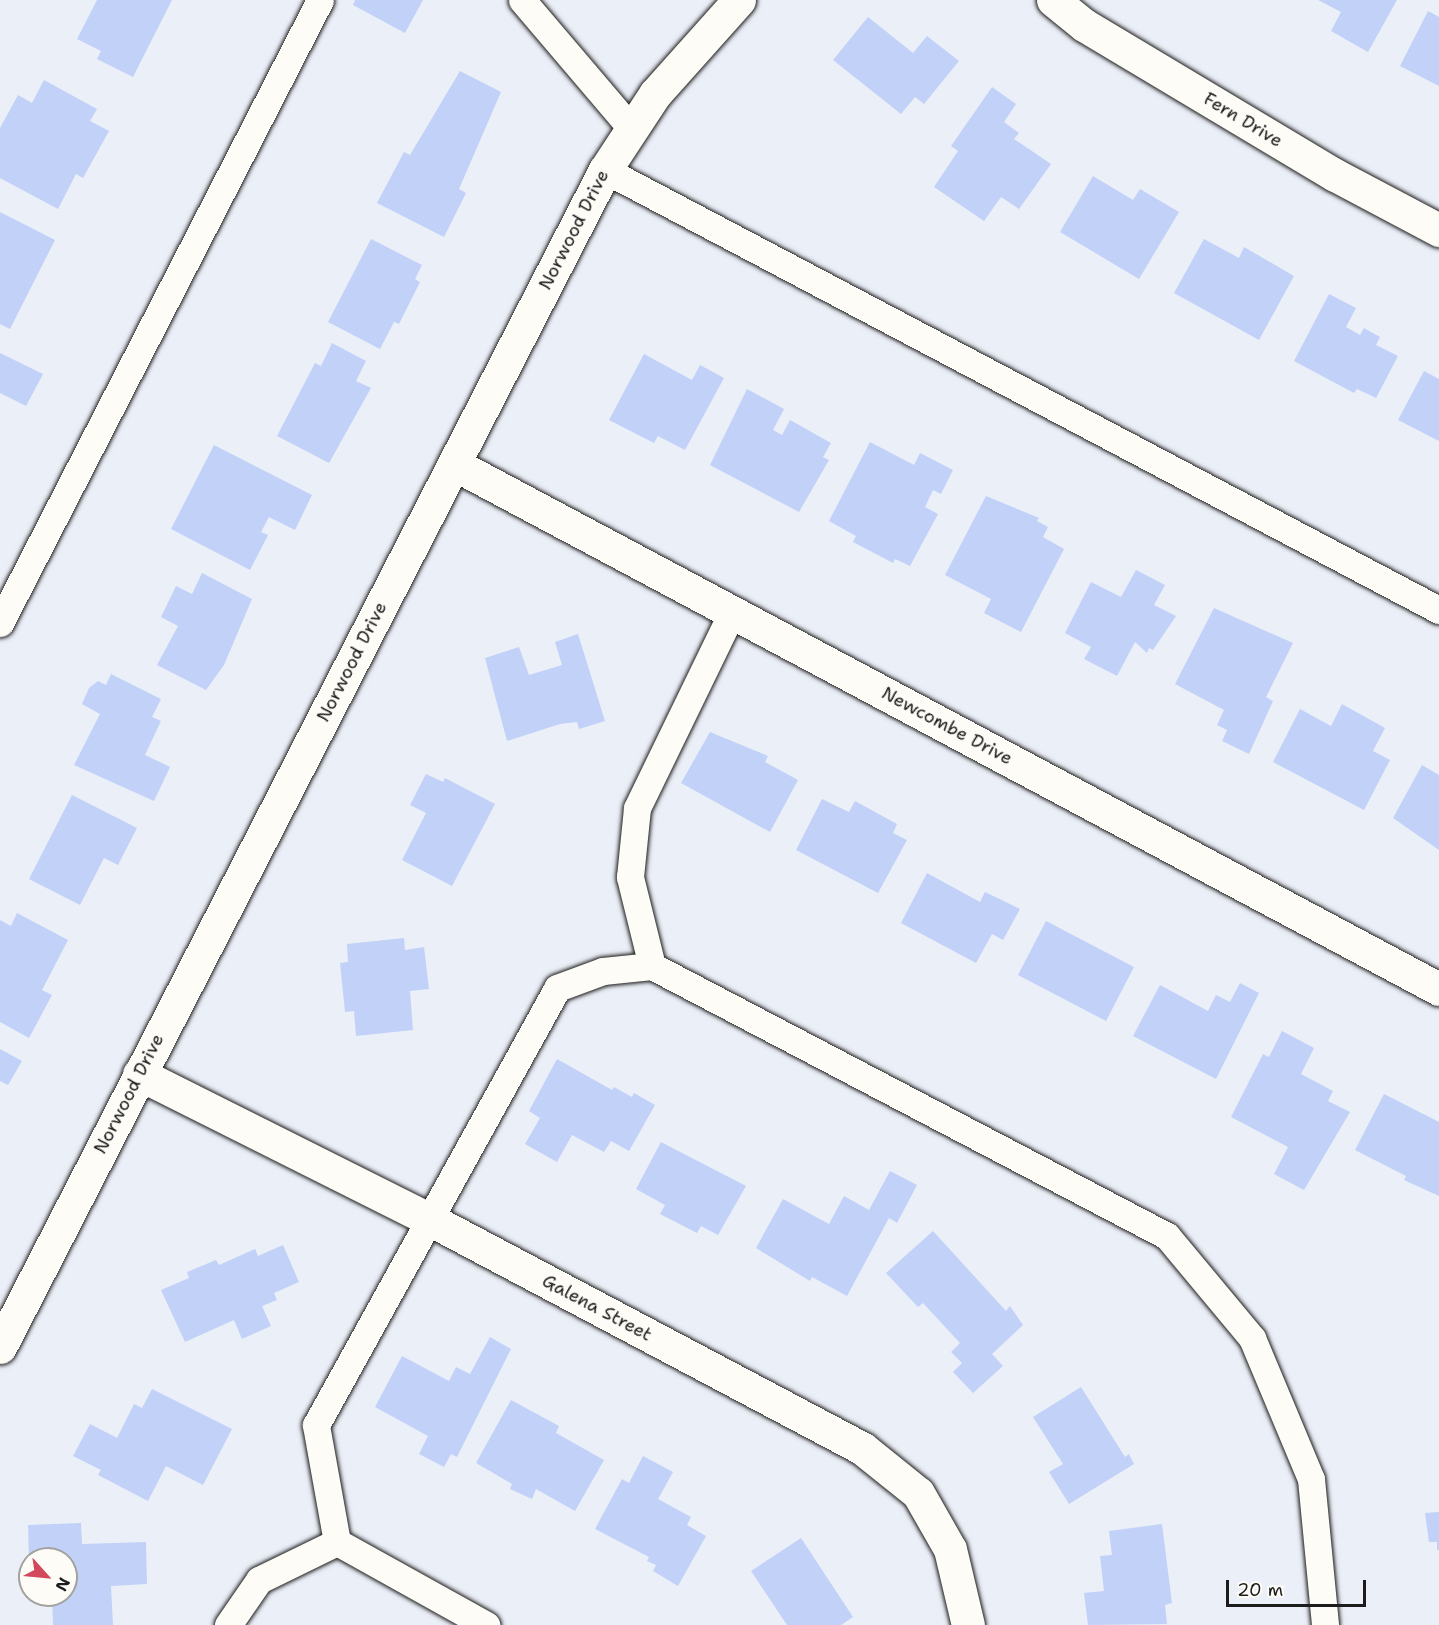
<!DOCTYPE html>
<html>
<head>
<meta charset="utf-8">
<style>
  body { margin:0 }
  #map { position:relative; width:1439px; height:1625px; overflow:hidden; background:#ebeff7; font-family:"Shantell Sans",sans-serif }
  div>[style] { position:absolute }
  .building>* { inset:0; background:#c1d1f8 }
  .roads { filter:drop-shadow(0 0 2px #1c1c1c) drop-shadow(0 0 2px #1c1c1c) }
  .lane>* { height:27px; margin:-13.5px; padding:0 13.5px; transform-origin:13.5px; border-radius:13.5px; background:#fdfcf7 }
  .street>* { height:33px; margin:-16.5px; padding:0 16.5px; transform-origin:16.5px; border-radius:16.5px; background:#fdfcf7 }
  span { translate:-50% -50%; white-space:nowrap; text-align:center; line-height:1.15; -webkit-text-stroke:4.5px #fdfcf7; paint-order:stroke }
  .street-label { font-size:18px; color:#1c1c1c }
  .north { position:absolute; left:18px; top:1547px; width:60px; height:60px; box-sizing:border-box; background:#fdfcf7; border:2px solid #a3a29f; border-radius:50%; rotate:117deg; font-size:16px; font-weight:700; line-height:24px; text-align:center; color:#1c1c1c }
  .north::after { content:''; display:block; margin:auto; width:21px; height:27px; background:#d1495b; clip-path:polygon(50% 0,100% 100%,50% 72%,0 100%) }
  .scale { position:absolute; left:1226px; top:1580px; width:140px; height:27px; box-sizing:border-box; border:3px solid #1c1c1c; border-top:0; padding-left:8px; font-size:18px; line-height:21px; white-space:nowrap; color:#1c1c1c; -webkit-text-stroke:4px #fdfcf7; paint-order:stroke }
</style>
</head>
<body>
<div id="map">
  <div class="building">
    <div style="clip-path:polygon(97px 0,172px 0,133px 77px,97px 59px,101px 51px,77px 39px)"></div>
    <div style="clip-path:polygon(355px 0,423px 0,405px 33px,353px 5px)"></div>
    <div style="clip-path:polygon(1318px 0,1397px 0,1368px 52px,1331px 31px,1341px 12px)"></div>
    <div style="clip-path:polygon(1428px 11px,1439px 17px,1439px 86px,1400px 66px)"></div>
    <div style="clip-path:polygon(868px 17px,913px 53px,927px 36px,959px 61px,924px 104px,915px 97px,901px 114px,833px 60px)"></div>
    <div style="clip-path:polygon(460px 71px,501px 92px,459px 189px,466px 193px,444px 237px,377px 203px,404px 152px,410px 155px)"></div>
    <div style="clip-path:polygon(44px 80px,97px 109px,90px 121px,109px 131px,83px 178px,76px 174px,58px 209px,0 178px,0 128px,18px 95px,32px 103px)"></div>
    <div style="clip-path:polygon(992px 87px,1016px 104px,1004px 122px,1019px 133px,1014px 139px,1051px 164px,1019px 209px,1001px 197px,984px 221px,934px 187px,958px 151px,951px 146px)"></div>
    <div style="clip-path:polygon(1093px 176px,1133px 200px,1140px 189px,1179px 212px,1139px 279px,1060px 232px)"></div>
    <div style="clip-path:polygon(0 212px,55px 240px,10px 329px,0 324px)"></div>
    <div style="clip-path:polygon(371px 239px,422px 265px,415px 279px,420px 282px,399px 324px,394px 322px,380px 349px,328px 322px)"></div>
    <div style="clip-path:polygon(1204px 239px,1239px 258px,1244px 247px,1294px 276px,1259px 340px,1174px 293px)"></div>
    <div style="clip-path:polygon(1329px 294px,1356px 308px,1346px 327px,1360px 335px,1364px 328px,1380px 337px,1376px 345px,1398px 356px,1376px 398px,1357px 389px,1354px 393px,1294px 361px)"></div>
    <div style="clip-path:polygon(332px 343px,366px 361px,356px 381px,371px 388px,329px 463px,277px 436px,315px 363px,321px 366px)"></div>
    <div style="clip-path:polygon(0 353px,43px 374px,26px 406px,0 393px)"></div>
    <div style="clip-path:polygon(644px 354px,692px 380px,700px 365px,724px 378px,685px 450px,658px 436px,654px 443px,609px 420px)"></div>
    <div style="clip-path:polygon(1424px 371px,1439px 379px,1439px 441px,1398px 420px)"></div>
    <div style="clip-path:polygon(747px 389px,784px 409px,773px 430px,782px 435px,790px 420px,831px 443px,823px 457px,829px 460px,799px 512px,710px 465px)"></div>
    <div style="clip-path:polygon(870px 442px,914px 465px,920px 453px,953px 470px,941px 494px,933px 490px,925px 507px,938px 514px,910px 566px,895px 559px,893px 563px,853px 542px,856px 536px,829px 521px)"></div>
    <div style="clip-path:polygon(214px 445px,312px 495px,295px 530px,269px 517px,261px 532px,268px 535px,250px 570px,171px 529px)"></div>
    <div style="clip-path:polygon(986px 496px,1039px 518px,1037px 521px,1048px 527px,1043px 537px,1064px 549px,1021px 632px,984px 613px,991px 599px,945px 575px)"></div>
    <div style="clip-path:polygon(1136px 570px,1165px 585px,1154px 605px,1176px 616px,1153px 650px,1149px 648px,1147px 653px,1135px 642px,1117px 676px,1084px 659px,1091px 647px,1065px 633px,1091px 582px,1121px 597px)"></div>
    <div style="clip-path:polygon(202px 573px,252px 599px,224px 665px,206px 690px,157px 665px,178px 626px,161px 617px,176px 586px,192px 594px)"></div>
    <div style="clip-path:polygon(1214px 608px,1293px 643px,1266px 697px,1273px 701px,1249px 754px,1222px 741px,1227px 730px,1217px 725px,1224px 710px,1175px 684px)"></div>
    <div style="clip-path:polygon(578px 634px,605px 721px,579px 729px,577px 722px,560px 724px,507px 741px,485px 658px,519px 647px,529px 675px,562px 665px,555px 642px)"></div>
    <div style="clip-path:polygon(111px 674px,161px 699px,152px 717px,161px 721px,145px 755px,170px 767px,154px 801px,74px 765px,100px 714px,82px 704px,89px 688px,98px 681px,106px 685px)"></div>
    <div style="clip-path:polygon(1342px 704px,1385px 728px,1373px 751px,1390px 760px,1364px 810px,1273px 762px,1300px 709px,1331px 726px)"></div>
    <div style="clip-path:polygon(710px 732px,768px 756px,765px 762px,798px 780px,770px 832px,681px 783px)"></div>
    <div style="clip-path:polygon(1422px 765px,1439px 775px,1439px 850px,1393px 818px)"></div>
    <div style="clip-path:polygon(426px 774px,443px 782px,445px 778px,495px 804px,452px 886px,402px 860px,426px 813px,410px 805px)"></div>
    <div style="clip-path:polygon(72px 795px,137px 828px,118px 865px,104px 858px,80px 905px,29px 879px)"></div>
    <div style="clip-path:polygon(822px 799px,849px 812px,855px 801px,897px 824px,893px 833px,907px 840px,878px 893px,796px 850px)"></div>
    <div style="clip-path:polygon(927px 873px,980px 902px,985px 892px,1020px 909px,1003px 940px,992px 934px,976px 963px,901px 923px)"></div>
    <div style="clip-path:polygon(17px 913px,68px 940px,42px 990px,52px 995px,29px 1038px,0 1022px,0 920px,11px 926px)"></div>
    <div style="clip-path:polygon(1046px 921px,1134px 967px,1106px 1021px,1018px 975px)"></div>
    <div style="clip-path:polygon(404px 938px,405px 950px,424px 947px,429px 989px,410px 991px,413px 1030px,356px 1036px,354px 1011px,345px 1012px,340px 963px,348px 962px,347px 944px)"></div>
    <div style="clip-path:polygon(1240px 983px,1259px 993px,1216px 1079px,1133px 1036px,1160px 985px,1208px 1011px,1216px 995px,1230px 1002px)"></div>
    <div style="clip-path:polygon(1282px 1031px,1314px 1048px,1301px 1074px,1333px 1091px,1328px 1101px,1350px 1112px,1304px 1190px,1274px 1174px,1288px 1147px,1231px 1117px,1263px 1054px,1269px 1057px)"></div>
    <div style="clip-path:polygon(0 1049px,22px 1061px,8px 1085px,0 1081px)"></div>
    <div style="clip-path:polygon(557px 1059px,612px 1090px,614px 1087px,632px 1097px,634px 1093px,655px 1105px,629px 1151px,611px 1141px,604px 1152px,572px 1135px,557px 1162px,525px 1144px,540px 1118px,529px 1111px)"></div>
    <div style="clip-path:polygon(1384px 1094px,1439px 1122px,1439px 1196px,1404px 1180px,1406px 1176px,1355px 1150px)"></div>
    <div style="clip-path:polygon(661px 1142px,746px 1186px,718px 1235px,701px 1226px,697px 1233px,660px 1214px,665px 1205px,636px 1189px)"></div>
    <div style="clip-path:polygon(890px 1171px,917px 1185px,897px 1223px,889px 1218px,847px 1296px,812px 1277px,810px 1281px,756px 1248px,783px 1199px,829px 1224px,844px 1196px,869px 1210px)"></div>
    <div style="clip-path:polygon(933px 1231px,1006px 1311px,1010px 1306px,1023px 1325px,992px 1354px,1003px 1366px,973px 1393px,953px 1372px,962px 1363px,951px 1352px,960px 1343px,923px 1303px,918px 1307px,886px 1273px)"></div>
    <div style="clip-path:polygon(283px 1245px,299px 1282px,274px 1293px,277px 1300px,262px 1306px,271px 1326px,242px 1339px,234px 1320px,185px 1342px,161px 1290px,189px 1278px,187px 1272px,216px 1260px,219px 1265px,255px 1249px,258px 1256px)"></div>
    <div style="clip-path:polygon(490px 1337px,511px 1349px,457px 1457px,451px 1454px,444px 1467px,419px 1454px,428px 1436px,375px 1407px,402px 1356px,449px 1381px,456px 1367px,470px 1374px)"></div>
    <div style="clip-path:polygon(1081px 1387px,1125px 1457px,1129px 1454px,1134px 1464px,1069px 1504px,1049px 1472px,1063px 1464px,1033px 1417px)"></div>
    <div style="clip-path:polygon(152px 1389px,232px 1429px,203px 1485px,166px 1466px,148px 1501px,98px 1475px,101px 1470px,73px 1456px,90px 1424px,117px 1438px,134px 1404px,142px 1408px)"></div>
    <div style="clip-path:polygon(511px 1400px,559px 1426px,556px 1433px,604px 1460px,575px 1511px,536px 1489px,532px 1499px,510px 1489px,512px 1484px,476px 1463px)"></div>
    <div style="clip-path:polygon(643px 1456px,673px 1472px,658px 1499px,691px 1517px,687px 1525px,706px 1536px,678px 1586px,653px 1571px,656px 1565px,647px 1561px,649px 1557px,595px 1529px,622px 1479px,629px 1483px)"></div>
    <div style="clip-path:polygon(1439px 1512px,1439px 1550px,1437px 1550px,1437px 1542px,1429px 1542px,1425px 1513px)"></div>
    <div style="clip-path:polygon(81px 1523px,82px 1544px,146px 1542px,147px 1584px,111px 1586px,113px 1625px,53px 1625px,52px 1595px,66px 1595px,66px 1559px,29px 1559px,28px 1525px)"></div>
    <div style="clip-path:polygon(1162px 1524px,1172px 1603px,1165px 1605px,1167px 1624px,1088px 1625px,1084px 1593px,1104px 1591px,1100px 1556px,1112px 1555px,1109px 1531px)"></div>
    <div style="clip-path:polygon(801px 1538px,853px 1617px,841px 1625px,787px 1625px,751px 1571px)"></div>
  </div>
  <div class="roads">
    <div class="lane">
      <div style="left:522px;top:0;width:167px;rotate:49.6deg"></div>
      <div style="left:605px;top:170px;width:943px;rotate:27.82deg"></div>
      <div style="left:0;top:623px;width:700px;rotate:-62.81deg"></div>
      <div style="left:652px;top:966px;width:92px;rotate:-103.9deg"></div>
      <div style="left:630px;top:877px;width:69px;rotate:-84.2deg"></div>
      <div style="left:637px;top:808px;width:218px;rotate:-64.1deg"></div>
      <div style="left:337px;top:1542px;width:171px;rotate:29.1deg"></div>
      <div style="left:228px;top:1625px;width:55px;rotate:-55.4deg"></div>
      <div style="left:259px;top:1580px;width:87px;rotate:-26deg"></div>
      <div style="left:337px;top:1542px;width:119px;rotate:-100.2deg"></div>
      <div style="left:316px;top:1425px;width:499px;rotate:-61.1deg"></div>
      <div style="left:557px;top:988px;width:49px;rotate:-20.3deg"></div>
      <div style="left:603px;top:971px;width:49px;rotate:-5.8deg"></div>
      <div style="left:652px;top:966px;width:581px;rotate:27.67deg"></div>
      <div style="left:1167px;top:1236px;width:133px;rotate:50.2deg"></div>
      <div style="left:1252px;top:1338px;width:153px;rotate:67.3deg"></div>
      <div style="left:1311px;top:1479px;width:147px;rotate:84.5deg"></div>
    </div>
    <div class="street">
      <div style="left:1053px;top:0;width:40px;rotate:39deg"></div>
      <div style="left:1084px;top:25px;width:292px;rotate:30.9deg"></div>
      <div style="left:1335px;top:175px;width:118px;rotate:27.9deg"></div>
      <div style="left:454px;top:464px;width:1116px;rotate:28.06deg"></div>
      <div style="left:139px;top:1074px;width:324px;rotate:26.6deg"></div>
      <div style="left:429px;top:1219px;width:491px;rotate:27.9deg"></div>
      <div style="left:863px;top:1449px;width:70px;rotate:38.7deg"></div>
      <div style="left:918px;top:1493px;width:64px;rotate:60.3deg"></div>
      <div style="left:950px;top:1549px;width:78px;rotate:76.7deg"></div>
      <div style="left:0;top:1347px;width:1323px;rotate:-62.8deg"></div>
      <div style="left:605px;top:170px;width:91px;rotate:-56.7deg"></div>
      <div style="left:655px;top:94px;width:126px;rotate:-48.2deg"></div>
    </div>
  </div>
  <div class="street-label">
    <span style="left:1243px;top:120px;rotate:31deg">Fern Drive</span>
    <span style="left:574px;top:230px;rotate:-63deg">Norwood Drive</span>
    <span style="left:352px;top:662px;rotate:-63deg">Norwood Drive</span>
    <span style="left:947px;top:726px;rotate:28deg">Newcombe Drive</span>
    <span style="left:129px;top:1094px;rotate:-63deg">Norwood Drive</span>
    <span style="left:597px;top:1308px;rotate:28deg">Galena Street</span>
  </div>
  <div class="north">N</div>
  <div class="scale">20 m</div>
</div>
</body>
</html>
